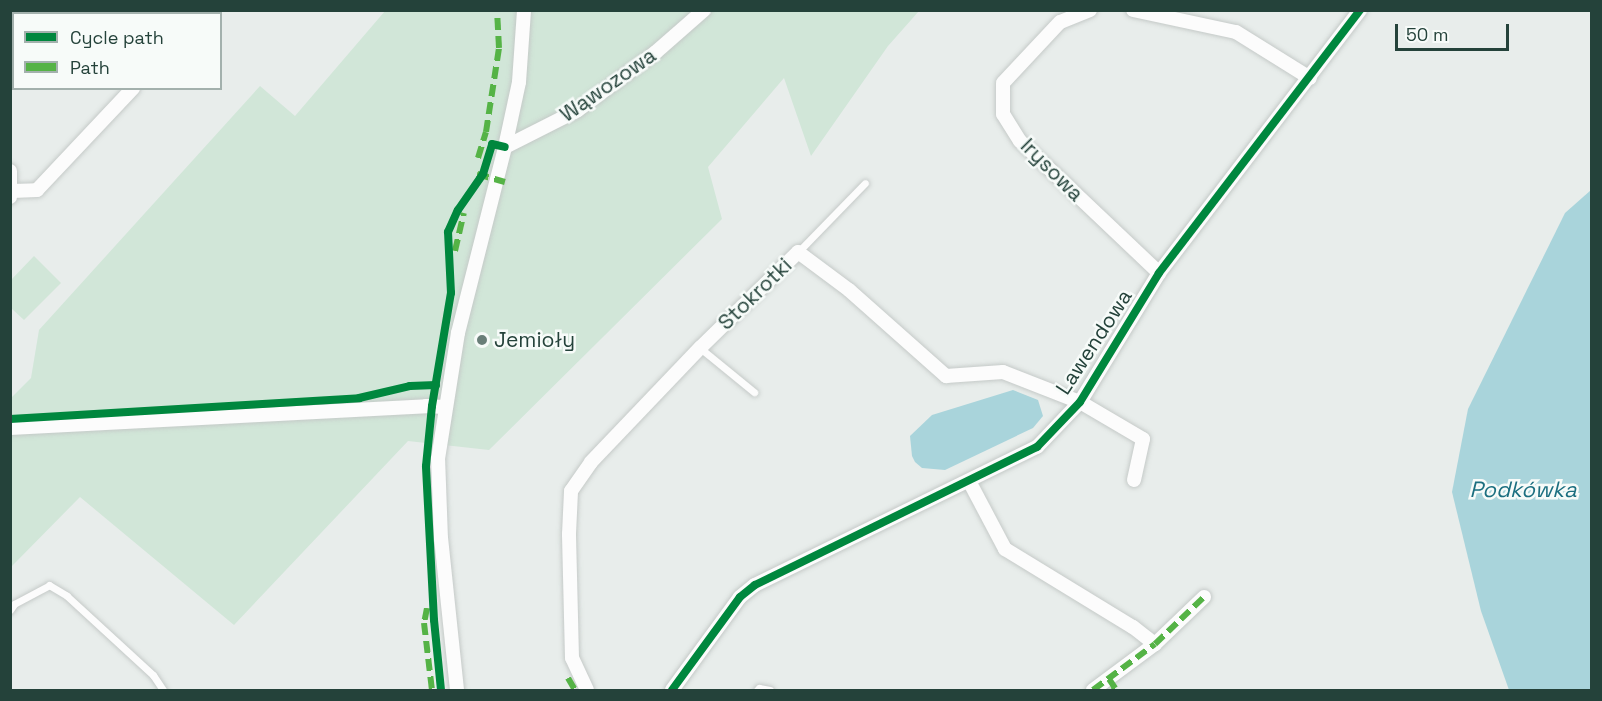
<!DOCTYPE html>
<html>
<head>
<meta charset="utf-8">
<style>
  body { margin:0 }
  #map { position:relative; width:1602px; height:701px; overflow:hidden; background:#e8edeb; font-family:"Space Grotesk",sans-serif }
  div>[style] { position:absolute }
  .green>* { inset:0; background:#d1e6d8 }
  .water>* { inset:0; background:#a9d4db }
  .roads { filter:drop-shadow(0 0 2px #c5cac8) drop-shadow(0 0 2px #c5cac8) }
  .service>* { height:7px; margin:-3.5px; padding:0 3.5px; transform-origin:3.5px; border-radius:3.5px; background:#fcfcfc }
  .minor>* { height:14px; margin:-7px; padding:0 7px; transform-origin:7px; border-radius:7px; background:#fcfcfc }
  .quiet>* { height:6px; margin-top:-3px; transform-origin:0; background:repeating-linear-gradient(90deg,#55b346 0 12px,transparent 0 18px) }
  .cycleway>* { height:8px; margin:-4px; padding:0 4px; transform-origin:4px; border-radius:4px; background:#00873e }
  .dots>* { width:16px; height:16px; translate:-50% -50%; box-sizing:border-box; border:3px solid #f7fbf9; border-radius:50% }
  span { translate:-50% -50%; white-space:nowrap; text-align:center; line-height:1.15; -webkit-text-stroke:5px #f7fbf9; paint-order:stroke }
  .street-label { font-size:21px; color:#24423a }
  .poi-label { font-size:21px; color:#24423a }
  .left { translate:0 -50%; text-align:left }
  .water-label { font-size:22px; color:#1c6f80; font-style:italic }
  .frame { position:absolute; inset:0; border:12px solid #24423a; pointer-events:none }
  .legend { position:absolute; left:12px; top:12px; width:210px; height:78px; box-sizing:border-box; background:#f7fbf9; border:2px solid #a3b1ad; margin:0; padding:8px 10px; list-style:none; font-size:18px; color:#24423a }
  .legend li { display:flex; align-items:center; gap:12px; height:30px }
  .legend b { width:30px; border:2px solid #a3b1ad }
  .scale { position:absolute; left:1395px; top:24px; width:114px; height:27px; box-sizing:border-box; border:3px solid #24423a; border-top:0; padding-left:8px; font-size:18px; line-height:21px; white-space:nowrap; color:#24423a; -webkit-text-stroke:4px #f7fbf9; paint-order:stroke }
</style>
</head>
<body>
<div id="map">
  <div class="green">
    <div style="clip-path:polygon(385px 11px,919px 11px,888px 46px,811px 156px,784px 78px,708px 167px,722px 219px,489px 450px,408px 441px,234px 625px,80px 497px,11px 567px,11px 398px,31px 378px,39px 330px,260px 86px,295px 116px)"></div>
    <div style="clip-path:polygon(34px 256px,61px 283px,24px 320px,11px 308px,11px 280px)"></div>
  </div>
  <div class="water">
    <div style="clip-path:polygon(1591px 190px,1591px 690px,1509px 690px,1481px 611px,1452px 492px,1468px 409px,1565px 213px)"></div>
    <div style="clip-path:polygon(1013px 390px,1038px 400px,1043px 416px,1033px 428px,945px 470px,922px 468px,915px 462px,912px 456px,910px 436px,932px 415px)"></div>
  </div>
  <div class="roads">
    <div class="service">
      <div style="left:798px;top:252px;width:96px;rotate:-45.8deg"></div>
      <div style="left:700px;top:348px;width:70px;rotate:39.2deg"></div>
      <div style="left:10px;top:610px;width:7px;rotate:-56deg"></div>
      <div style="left:14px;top:604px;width:40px;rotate:-28deg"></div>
      <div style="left:49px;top:585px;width:21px;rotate:31deg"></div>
      <div style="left:67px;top:596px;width:117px;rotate:42.6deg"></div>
      <div style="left:153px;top:675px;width:18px;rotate:56deg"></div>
      <div style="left:757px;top:690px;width:3px;rotate:-45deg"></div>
      <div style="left:759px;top:688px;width:11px;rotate:10deg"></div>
    </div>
    <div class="minor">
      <div style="left:193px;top:10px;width:5px;rotate:53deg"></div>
      <div style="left:1090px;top:10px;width:32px;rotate:158deg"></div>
      <div style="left:1060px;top:22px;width:83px;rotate:133.1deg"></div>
      <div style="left:1003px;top:83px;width:31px;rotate:90deg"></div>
      <div style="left:1003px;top:114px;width:32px;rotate:58deg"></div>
      <div style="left:1020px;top:141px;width:192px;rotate:43.5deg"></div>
      <div style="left:1133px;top:10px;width:105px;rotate:12.1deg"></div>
      <div style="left:1236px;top:32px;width:87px;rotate:31.9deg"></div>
      <div style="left:52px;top:14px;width:5px;rotate:-53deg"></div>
      <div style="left:10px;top:57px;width:5px;rotate:-37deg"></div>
      <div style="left:505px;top:147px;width:82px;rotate:-26.9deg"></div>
      <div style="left:578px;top:110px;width:97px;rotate:-36.6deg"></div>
      <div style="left:656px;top:52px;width:64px;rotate:-41.2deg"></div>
      <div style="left:10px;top:171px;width:26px;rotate:90deg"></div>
      <div style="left:12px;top:191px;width:25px;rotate:-2deg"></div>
      <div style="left:37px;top:190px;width:140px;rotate:-46.7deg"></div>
      <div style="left:10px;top:428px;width:417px;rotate:-3deg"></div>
      <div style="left:426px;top:406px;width:18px;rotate:3deg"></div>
      <div style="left:969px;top:481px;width:77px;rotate:62.1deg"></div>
      <div style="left:1005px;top:549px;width:150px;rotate:31.4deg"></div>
      <div style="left:1133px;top:627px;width:28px;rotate:38deg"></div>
      <div style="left:457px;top:690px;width:152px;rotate:-96deg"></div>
      <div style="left:441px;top:539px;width:80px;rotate:-92.1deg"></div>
      <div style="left:438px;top:459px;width:128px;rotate:-81deg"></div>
      <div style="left:458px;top:333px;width:192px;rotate:-75.8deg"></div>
      <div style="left:505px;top:147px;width:66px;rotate:-77.8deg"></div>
      <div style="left:519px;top:82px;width:72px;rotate:-86deg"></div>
      <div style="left:587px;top:690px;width:35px;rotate:-115deg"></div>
      <div style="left:572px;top:658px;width:124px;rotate:-91.4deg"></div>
      <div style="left:569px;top:534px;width:43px;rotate:-87.3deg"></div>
      <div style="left:571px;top:491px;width:35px;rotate:-55deg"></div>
      <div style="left:591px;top:462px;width:158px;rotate:-46.3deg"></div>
      <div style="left:700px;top:348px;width:137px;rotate:-44.4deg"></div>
      <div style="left:798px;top:252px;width:64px;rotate:36.7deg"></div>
      <div style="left:849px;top:290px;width:130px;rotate:41.6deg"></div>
      <div style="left:946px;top:376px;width:57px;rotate:-4deg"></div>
      <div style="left:1003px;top:372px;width:83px;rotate:21.3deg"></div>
      <div style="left:1080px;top:402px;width:73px;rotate:30.4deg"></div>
      <div style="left:1143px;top:439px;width:42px;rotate:102.4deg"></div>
      <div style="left:672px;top:690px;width:115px;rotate:-53.8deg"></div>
      <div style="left:740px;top:597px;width:19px;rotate:-39deg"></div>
      <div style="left:755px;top:585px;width:314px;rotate:-26.1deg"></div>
      <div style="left:1037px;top:447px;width:62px;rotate:-46.3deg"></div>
      <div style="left:1080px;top:402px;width:151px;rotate:-58.5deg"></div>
      <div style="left:1159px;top:273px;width:331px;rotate:-52.6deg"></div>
      <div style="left:1093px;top:690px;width:77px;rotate:-36.6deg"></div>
      <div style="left:1155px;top:644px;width:68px;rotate:-43.8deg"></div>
    </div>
  </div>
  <div class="quiet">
    <div style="left:478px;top:158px;width:27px;rotate:-73deg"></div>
    <div style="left:486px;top:132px;width:85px;rotate:-81.2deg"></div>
    <div style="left:499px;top:48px;width:38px;rotate:-93deg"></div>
    <div style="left:477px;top:174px;width:29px;rotate:16deg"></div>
    <div style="left:455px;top:251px;width:39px;rotate:-77deg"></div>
    <div style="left:427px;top:608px;width:15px;rotate:101deg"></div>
    <div style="left:424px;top:623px;width:67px;rotate:83.2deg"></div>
    <div style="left:568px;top:678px;width:14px;rotate:60deg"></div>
    <div style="left:1109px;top:679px;width:11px;rotate:56deg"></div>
    <div style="left:1115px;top:688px;width:3px;rotate:135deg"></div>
    <div style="left:1093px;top:690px;width:77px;rotate:-36.6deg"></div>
    <div style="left:1155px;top:644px;width:68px;rotate:-43.8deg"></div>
  </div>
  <div class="cycleway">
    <div style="left:10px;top:419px;width:350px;rotate:-3.4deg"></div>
    <div style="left:359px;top:398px;width:52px;rotate:-13.2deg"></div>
    <div style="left:410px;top:386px;width:26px;rotate:-2deg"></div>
    <div style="left:441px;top:690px;width:70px;rotate:-95.7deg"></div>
    <div style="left:434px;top:620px;width:154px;rotate:-93deg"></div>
    <div style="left:426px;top:466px;width:60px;rotate:-84.3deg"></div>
    <div style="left:432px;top:406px;width:115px;rotate:-80.5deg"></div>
    <div style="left:451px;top:293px;width:61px;rotate:-92.8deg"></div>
    <div style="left:448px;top:232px;width:24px;rotate:-66deg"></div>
    <div style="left:458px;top:210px;width:44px;rotate:-55.2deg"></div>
    <div style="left:483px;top:174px;width:31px;rotate:-73deg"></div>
    <div style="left:492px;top:144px;width:13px;rotate:13deg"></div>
    <div style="left:672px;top:690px;width:115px;rotate:-53.8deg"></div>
    <div style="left:740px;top:597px;width:19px;rotate:-39deg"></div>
    <div style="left:755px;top:585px;width:314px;rotate:-26.1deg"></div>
    <div style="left:1037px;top:447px;width:62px;rotate:-46.3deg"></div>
    <div style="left:1080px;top:402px;width:151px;rotate:-58.5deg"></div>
    <div style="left:1159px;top:273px;width:331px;rotate:-52.6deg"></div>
  </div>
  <div class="dots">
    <div style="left:482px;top:340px;background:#697e78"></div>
  </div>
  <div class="street-label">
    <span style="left:608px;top:85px;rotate:-35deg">Wąwozowa</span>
    <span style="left:1052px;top:170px;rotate:45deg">Irysowa</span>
    <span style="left:755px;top:294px;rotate:-44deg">Stokrotki</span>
    <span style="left:1094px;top:342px;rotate:-57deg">Lawendowa</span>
  </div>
  <div class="poi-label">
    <span class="left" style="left:494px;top:340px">Jemioły</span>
  </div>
  <div class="water-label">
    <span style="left:1523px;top:490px">Podkówka</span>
  </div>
  <div class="frame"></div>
  <ul class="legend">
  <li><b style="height:8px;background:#00873e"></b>Cycle path</li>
  <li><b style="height:8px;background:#55b346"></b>Path</li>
  </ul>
  <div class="scale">50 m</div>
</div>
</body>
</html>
